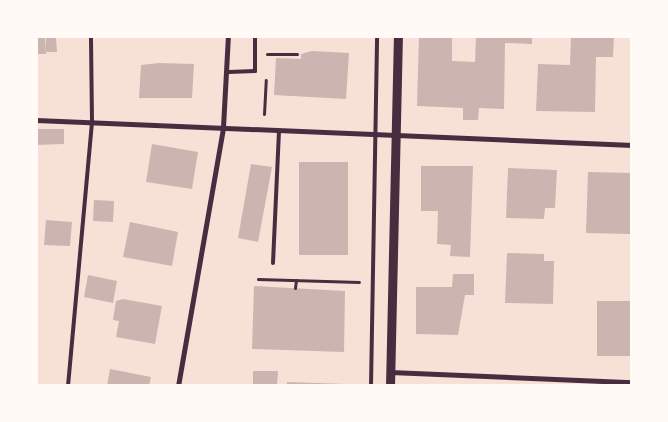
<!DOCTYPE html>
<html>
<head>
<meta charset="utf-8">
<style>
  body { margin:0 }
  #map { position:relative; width:668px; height:422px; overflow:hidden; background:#f7e1d7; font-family:Manrope,sans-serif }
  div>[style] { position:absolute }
  .building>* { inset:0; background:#ccb4b1 }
  .path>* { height:3px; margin:-1.5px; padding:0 1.5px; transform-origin:1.5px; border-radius:1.5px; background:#4a2c40 }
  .service>* { height:4px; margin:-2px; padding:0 2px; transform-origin:2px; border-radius:2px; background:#4a2c40 }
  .minor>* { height:5px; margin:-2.5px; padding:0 2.5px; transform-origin:2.5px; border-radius:2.5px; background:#4a2c40 }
  .tertiary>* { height:9px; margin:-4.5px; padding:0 4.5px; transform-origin:4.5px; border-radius:4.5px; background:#4a2c40 }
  span { translate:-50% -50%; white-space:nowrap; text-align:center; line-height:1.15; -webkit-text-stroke:4px #fffaf5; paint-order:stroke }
  .frame { position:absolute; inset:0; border:38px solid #fffaf5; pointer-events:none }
</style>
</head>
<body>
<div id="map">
  <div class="building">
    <div style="clip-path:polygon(36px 36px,45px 36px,46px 54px,36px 54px)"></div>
    <div style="clip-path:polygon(419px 36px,452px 36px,452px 61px,475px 62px,476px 36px,532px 36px,532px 44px,505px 43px,504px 109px,479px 108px,478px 120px,463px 120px,463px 108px,417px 106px)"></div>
    <div style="clip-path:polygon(571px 36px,614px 36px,613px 57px,596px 57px,595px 112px,536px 111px,538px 64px,570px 65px)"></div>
    <div style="clip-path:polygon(46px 38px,56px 38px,57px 52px,46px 52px)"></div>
    <div style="clip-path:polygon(312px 51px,349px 53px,346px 99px,274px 95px,276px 58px,301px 59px,301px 54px)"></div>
    <div style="clip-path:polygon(159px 63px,194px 64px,192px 98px,139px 98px,141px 65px)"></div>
    <div style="clip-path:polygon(36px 129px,64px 129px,64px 144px,36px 145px)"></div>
    <div style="clip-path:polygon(152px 144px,198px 152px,192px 189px,146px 182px)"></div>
    <div style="clip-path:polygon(299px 162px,348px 162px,348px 255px,299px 255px)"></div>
    <div style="clip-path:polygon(251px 164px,272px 167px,258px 242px,238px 238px)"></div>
    <div style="clip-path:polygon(421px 166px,473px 166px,470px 257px,450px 256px,451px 245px,437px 244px,438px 211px,421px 211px)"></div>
    <div style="clip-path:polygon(508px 168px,557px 170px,555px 208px,545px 208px,544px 219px,506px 218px)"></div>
    <div style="clip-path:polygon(588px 172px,632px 173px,632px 234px,586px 233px)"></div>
    <div style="clip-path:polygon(94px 200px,114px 201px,113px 222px,93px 221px)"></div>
    <div style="clip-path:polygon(46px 220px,72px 222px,70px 246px,44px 245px)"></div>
    <div style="clip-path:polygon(130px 222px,178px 232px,172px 266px,123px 257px)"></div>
    <div style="clip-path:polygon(507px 253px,544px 254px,544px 261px,554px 261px,553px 304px,505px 303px)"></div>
    <div style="clip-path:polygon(453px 274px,474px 274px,474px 295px,465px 295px,458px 335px,416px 334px,416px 287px,452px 287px)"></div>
    <div style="clip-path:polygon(88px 275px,117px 281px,113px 303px,84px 297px)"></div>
    <div style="clip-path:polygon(254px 286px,345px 291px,344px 352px,252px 349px)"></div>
    <div style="clip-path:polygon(123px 299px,162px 306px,155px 344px,116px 337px,119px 321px,113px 320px,116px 301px)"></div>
    <div style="clip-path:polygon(597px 301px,632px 301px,632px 356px,597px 356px)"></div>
    <div style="clip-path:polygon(110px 369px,151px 377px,149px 386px,107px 386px)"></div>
    <div style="clip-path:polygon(253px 371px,278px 371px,277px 386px,253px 386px)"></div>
    <div style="clip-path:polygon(287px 382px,346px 384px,346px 386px,287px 386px)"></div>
  </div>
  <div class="path">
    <div style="left:267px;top:54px;width:30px"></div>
    <div style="left:264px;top:114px;width:34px;rotate:-87deg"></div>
    <div style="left:258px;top:279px;width:101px;rotate:1.7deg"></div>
    <div style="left:295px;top:288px;width:8px;rotate:-83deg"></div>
  </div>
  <div class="service">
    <div style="left:229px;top:72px;width:26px;rotate:-2deg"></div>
    <div style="left:255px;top:71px;width:35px;rotate:-90deg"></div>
    <div style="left:273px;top:263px;width:132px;rotate:-87.4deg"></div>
    <div style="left:68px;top:386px;width:266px;rotate:-84.8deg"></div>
    <div style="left:92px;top:121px;width:85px;rotate:-90.7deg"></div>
    <div style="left:371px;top:386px;width:350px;rotate:-89deg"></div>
  </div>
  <div class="minor">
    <div style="left:36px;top:120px;width:597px;rotate:2.4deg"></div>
    <div style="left:390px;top:372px;width:242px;rotate:2.4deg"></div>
    <div style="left:178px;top:386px;width:263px;rotate:-80.1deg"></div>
    <div style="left:223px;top:127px;width:91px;rotate:-86.9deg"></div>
  </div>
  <div class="tertiary">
    <div style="left:390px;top:386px;width:350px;rotate:-88.7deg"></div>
  </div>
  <div class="frame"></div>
</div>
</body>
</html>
